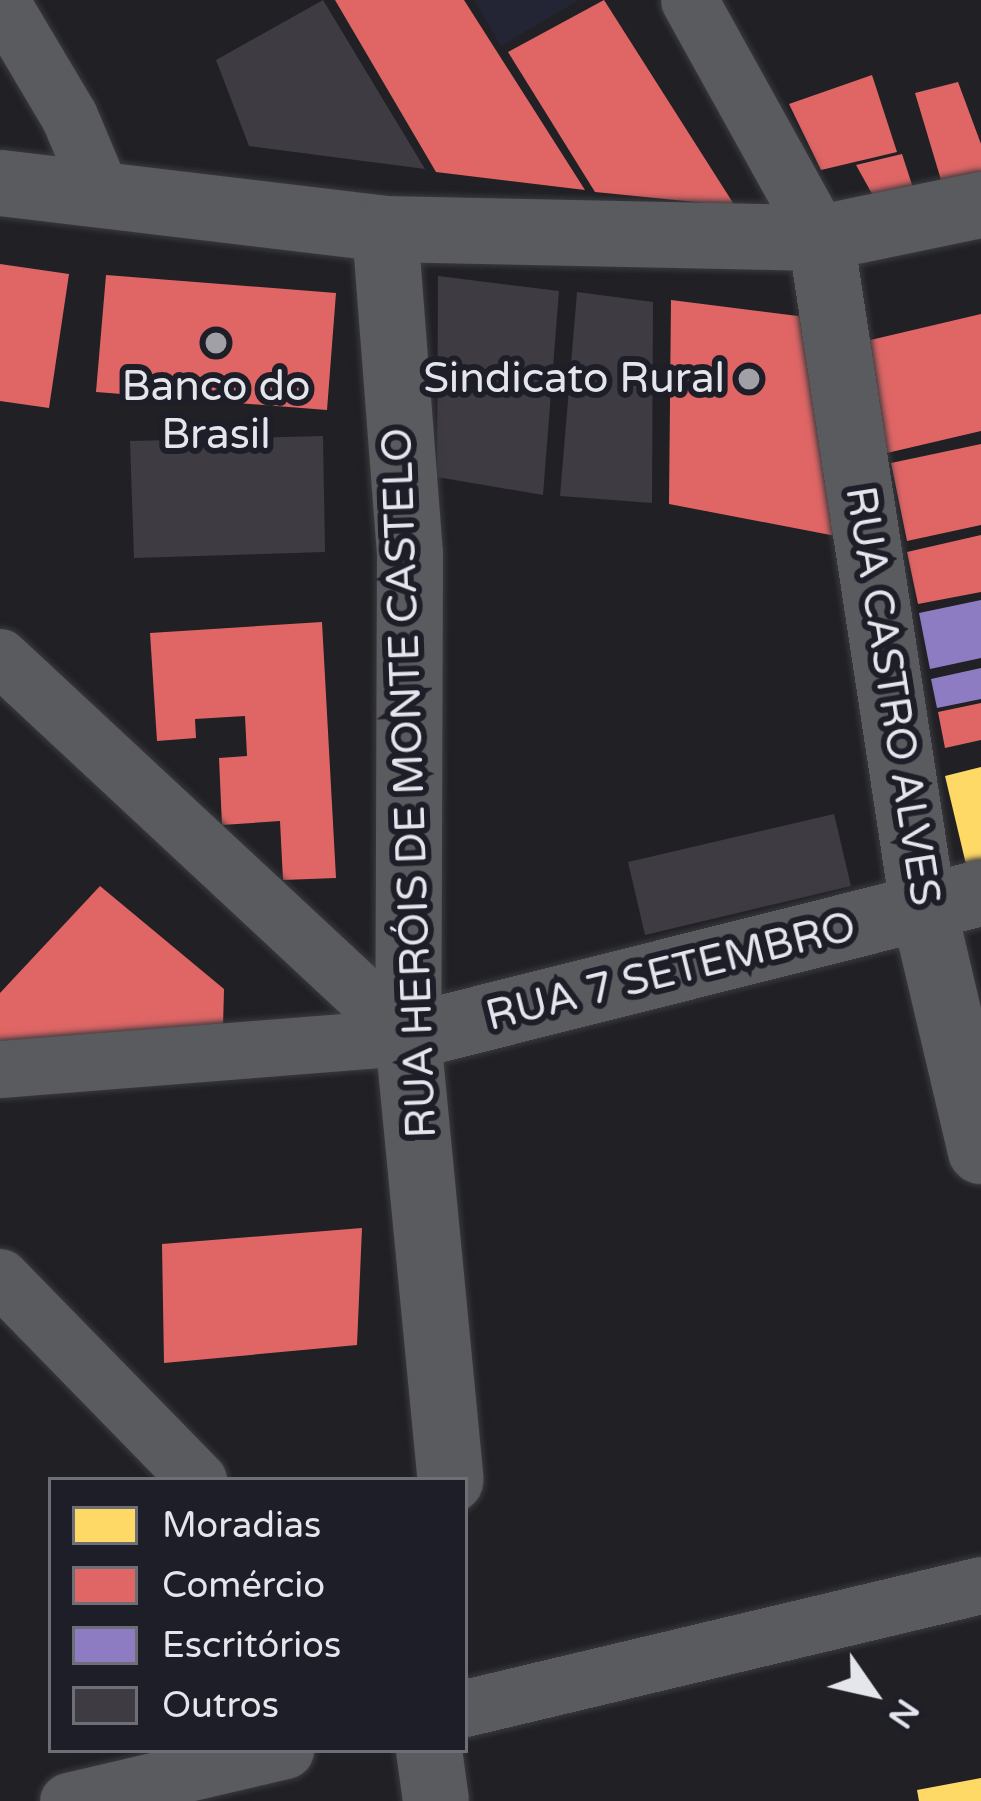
<!DOCTYPE html>
<html>
<head>
<meta charset="utf-8">
<style>
  body { margin:0 }
  #map { position:relative; width:981px; height:1801px; overflow:hidden; background:#202025; font-family:"Varela Round",sans-serif }
  div>[style] { position:absolute }
  .built>* { inset:0; background:#242534 }
  .homes>* { inset:0; background:#ffd966 }
  .shops>* { inset:0; background:#e06666 }
  .offices>* { inset:0; background:#8e7cc3 }
  .building>* { inset:0; background:#3e3b43 }
  .roads { filter:drop-shadow(0 0 3px #3a3a3e) drop-shadow(0 0 3px #3a3a3e) }
  .street>* { height:57px; margin:-28.5px; padding:0 28.5px; transform-origin:28.5px; border-radius:28.5px; background:#5a5b5f }
  .secondary>* { height:66px; margin:-33px; padding:0 33px; transform-origin:33px; border-radius:33px; background:#5a5b5f }
  .dots>* { width:33px; height:33px; translate:-50% -50%; box-sizing:border-box; border:6px solid #1d1e28; border-radius:50% }
  span { translate:-50% -50%; white-space:nowrap; text-align:center; line-height:1.15; -webkit-text-stroke:12px #1d1e28; paint-order:stroke }
  .poi-label { font-size:42px; color:#e5e5ec }
  .right { translate:-100% -50%; text-align:right }
  .street-label { font-size:42px; color:#e5e5ec }
  .legend { position:absolute; left:48px; top:1477px; width:420px; height:276px; box-sizing:border-box; background:#1d1e28; border:3px solid #6d6e76; margin:0; padding:15px 21px; list-style:none; font-size:36px; color:#e5e5ec }
  .legend li { display:flex; align-items:center; gap:24px; height:60px }
  .legend b { width:60px; border:3px solid #6d6e76 }
  .north { position:absolute; left:813px; top:1633px; width:120px; height:120px; -webkit-text-stroke:9px #1d1e28; paint-order:stroke; rotate:124deg; font-size:33px; font-weight:700; line-height:48px; text-align:center; color:#e5e5ec }
  .north::after { content:''; display:block; margin:auto; width:42px; height:54px; background:#e5e5ec; clip-path:polygon(50% 0,100% 100%,50% 72%,0 100%) }
</style>
</head>
<body>
<div id="map">
  <div class="built">
    <div style="clip-path:polygon(474px 0,579px 0,501px 46px)"></div>
  </div>
  <div class="homes">
    <div style="clip-path:polygon(981px 767px,981px 874px,969px 877px,945px 776px)"></div>
    <div style="clip-path:polygon(981px 1778px,981px 1801px,919px 1801px,917px 1790px)"></div>
  </div>
  <div class="shops">
    <div style="clip-path:polygon(335px 0,464px 0,585px 190px,436px 172px)"></div>
    <div style="clip-path:polygon(604px 0,735px 206px,595px 192px,508px 52px)"></div>
    <div style="clip-path:polygon(872px 75px,897px 152px,821px 170px,789px 104px)"></div>
    <div style="clip-path:polygon(958px 82px,981px 144px,981px 181px,944px 190px,915px 93px)"></div>
    <div style="clip-path:polygon(902px 154px,915px 194px,876px 201px,856px 165px)"></div>
    <div style="clip-path:polygon(0 264px,69px 274px,49px 408px,0 401px)"></div>
    <div style="clip-path:polygon(106px 275px,336px 293px,327px 410px,96px 392px)"></div>
    <div style="clip-path:polygon(671px 300px,822px 319px,841px 537px,669px 504px)"></div>
    <div style="clip-path:polygon(981px 314px,981px 431px,887px 453px,862px 342px)"></div>
    <div style="clip-path:polygon(981px 444px,981px 525px,907px 541px,891px 463px)"></div>
    <div style="clip-path:polygon(981px 535px,981px 592px,918px 604px,907px 552px)"></div>
    <div style="clip-path:polygon(322px 622px,336px 878px,283px 880px,280px 821px,222px 825px,219px 758px,247px 756px,245px 716px,195px 719px,196px 738px,157px 741px,150px 633px)"></div>
    <div style="clip-path:polygon(981px 703px,981px 740px,945px 748px,938px 712px)"></div>
    <div style="clip-path:polygon(100px 886px,224px 989px,223px 1027px,0 1041px,0 993px)"></div>
    <div style="clip-path:polygon(362px 1228px,357px 1345px,164px 1363px,162px 1244px)"></div>
  </div>
  <div class="offices">
    <div style="clip-path:polygon(981px 600px,981px 658px,930px 669px,919px 613px)"></div>
    <div style="clip-path:polygon(981px 668px,981px 699px,937px 708px,931px 679px)"></div>
  </div>
  <div class="building">
    <div style="clip-path:polygon(323px 0,425px 169px,249px 146px,216px 60px)"></div>
    <div style="clip-path:polygon(438px 276px,559px 291px,543px 495px,437px 477px)"></div>
    <div style="clip-path:polygon(577px 292px,653px 302px,652px 503px,560px 496px)"></div>
    <div style="clip-path:polygon(323px 436px,325px 552px,134px 558px,130px 441px)"></div>
    <div style="clip-path:polygon(834px 814px,851px 886px,645px 935px,628px 862px)"></div>
  </div>
  <div class="roads">
    <div class="street">
      <div style="left:0;top:0;width:135px;rotate:59.3deg"></div>
      <div style="left:69px;top:116px;width:82px;rotate:67.2deg"></div>
      <div style="left:689px;top:0;width:272px;rotate:61deg"></div>
      <div style="left:0;top:657px;width:558px;rotate:42.96deg"></div>
      <div style="left:0;top:1069px;width:409px;rotate:-4.5deg"></div>
      <div style="left:0;top:1277px;width:284px;rotate:45.7deg"></div>
      <div style="left:465px;top:1708px;width:530px;rotate:-13.41deg"></div>
      <div style="left:68px;top:1801px;width:223px;rotate:-13.2deg"></div>
    </div>
    <div class="secondary">
      <div style="left:0;top:183px;width:388px;rotate:6.8deg"></div>
      <div style="left:385px;top:229px;width:436px;rotate:1.2deg"></div>
      <div style="left:821px;top:238px;width:163px;rotate:-11.7deg"></div>
      <div style="left:385px;top:229px;width:325px;rotate:85.6deg"></div>
      <div style="left:410px;top:553px;width:484px;rotate:90.2deg"></div>
      <div style="left:408px;top:1037px;width:445px;rotate:84.5deg"></div>
      <div style="left:821px;top:238px;width:676px;rotate:81.32deg"></div>
      <div style="left:923px;top:906px;width:252px;rotate:76.7deg"></div>
      <div style="left:408px;top:1037px;width:591px;rotate:-14.11deg"></div>
      <div style="left:429px;top:1750px;width:51px;rotate:82.2deg"></div>
    </div>
  </div>
  <div class="dots">
    <div style="left:216px;top:343px;background:#a0a0a6"></div>
    <div style="left:749px;top:379px;background:#a0a0a6"></div>
  </div>
  <div class="poi-label">
    <span class="right" style="left:725px;top:379px">Sindicato Rural</span>
    <span style="left:216px;top:411px">Banco do<br>Brasil</span>
  </div>
  <div class="street-label">
    <span style="left:892px;top:696px;rotate:81deg">RUA CASTRO ALVES</span>
    <span style="left:410px;top:783px;rotate:-92deg">RUA HERÓIS DE MONTE CASTELO</span>
    <span style="left:671px;top:972px;rotate:-14deg">RUA 7 SETEMBRO</span>
  </div>
  <ul class="legend">
  <li><b style="height:33px;background:#ffd966"></b>Moradias</li>
  <li><b style="height:33px;background:#e06666"></b>Comércio</li>
  <li><b style="height:33px;background:#8e7cc3"></b>Escritórios</li>
  <li><b style="height:33px;background:#3e3b43"></b>Outros</li>
  </ul>
  <div class="north">N</div>
</div>
</body>
</html>
